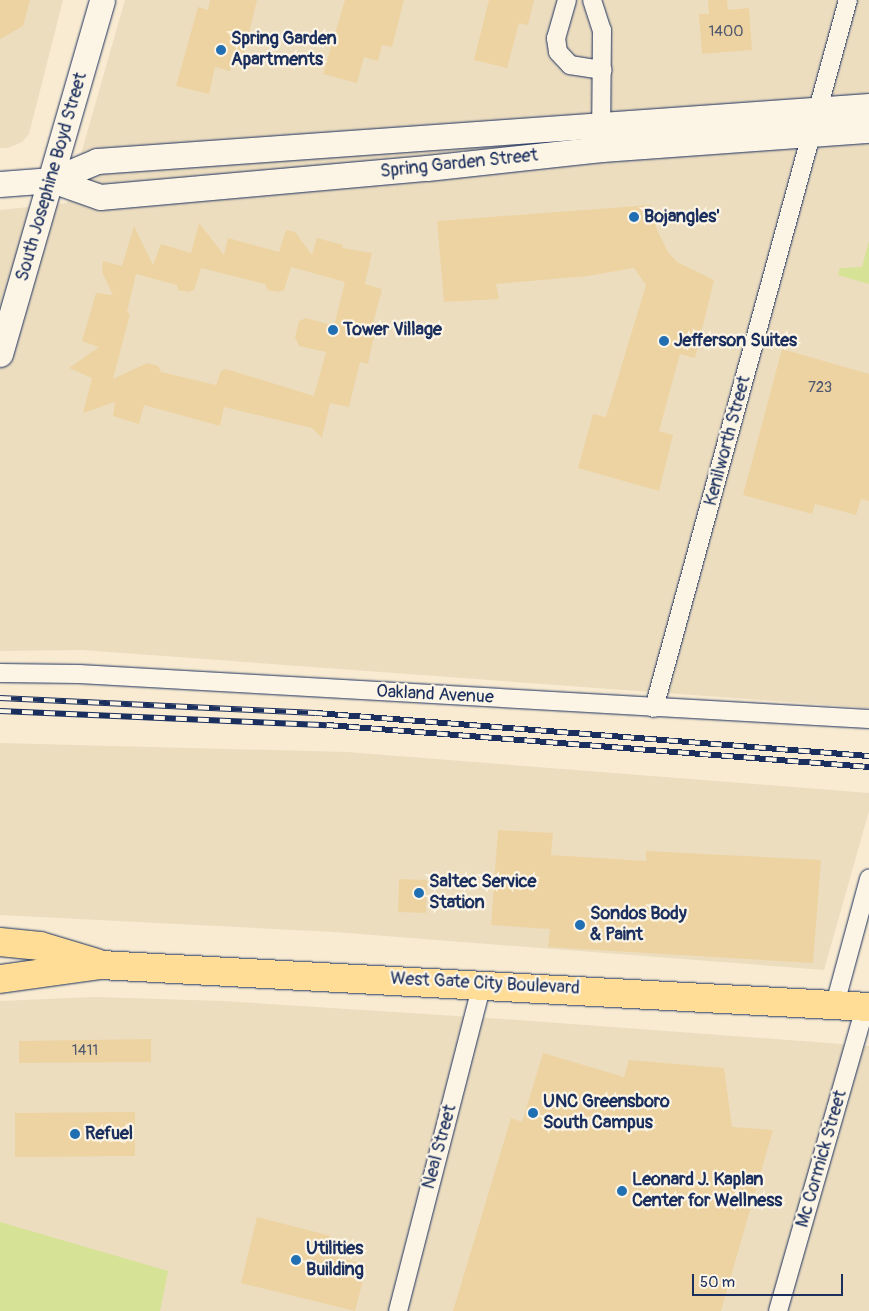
<!DOCTYPE html>
<html>
<head>
<meta charset="utf-8">
<style>
  body { margin:0 }
  #map { position:relative; width:869px; height:1311px; overflow:hidden; background:#f8ebd1; font-family:Pangolin,sans-serif }
  div>[style] { position:absolute }
  .built>* { inset:0; background:#ecddbf }
  .green>* { inset:0; background:#d6e295 }
  .building>* { inset:0; background:#edd3a2 }
  .roads { filter:drop-shadow(0 0 1px #1b2f5e) drop-shadow(0 0 1px #1b2f5e) }
  .street>* { height:18px; margin:-9px; padding:0 9px; transform-origin:9px; border-radius:9px; background:#fcf5e5 }
  .secondary>* { height:25px; margin:-12.5px; padding:0 12.5px; transform-origin:12.5px; border-radius:12.5px; background:#fcf5e5 }
  .primary>* { height:28px; margin:-14px; padding:0 14px; transform-origin:14px; border-radius:14px; background:#ffdd96 }
  .rail>* { height:5.5px; margin-top:-2.75px; transform-origin:0; background:repeating-linear-gradient(90deg,#fcf5e5 0 11px,#1b2f5e 0 22px); box-sizing:border-box; border-block:1px solid #1b2f5e }
  .dots>* { width:14px; height:14px; translate:-50% -50%; box-sizing:border-box; border:2px solid #fcf5e5; border-radius:50% }
  span { translate:-50% -50%; white-space:nowrap; text-align:center; line-height:1.15; -webkit-text-stroke:4.5px #fcf5e5; paint-order:stroke }
  .number-label { font-size:15px; color:#50586f }
  .number-label span { -webkit-text-stroke-width:0 }
  .poi-label { font-size:18px; color:#1b2f5e; font-weight:700 }
  .left { translate:0 -50%; text-align:left }
  .street-label { font-size:18px; color:#1b2f5e }
  .scale { position:absolute; left:692px; top:1274px; width:151px; height:22px; box-sizing:border-box; border:2px solid #1b2f5e; border-top:0; padding-left:6px; font-size:15px; line-height:18px; white-space:nowrap; color:#1b2f5e; -webkit-text-stroke:4px #fcf5e5; paint-order:stroke }
</style>
</head>
<body>
<div id="map">
  <div class="built">
    <div style="clip-path:polygon(0 0,63px 0,29px 134px,22px 142px,8px 148px,0 148px)"></div>
    <div style="clip-path:polygon(125px 0,869px 0,869px 708px,82px 650px,0 651px,0 210px,67px 203px)"></div>
    <div style="clip-path:polygon(0 743px,347px 752px,869px 793px,869px 811px,824px 970px,334px 932px,0 915px)"></div>
    <div style="clip-path:polygon(95px 997px,223px 1001px,503px 1019px,869px 1046px,869px 1311px,0 1311px,0 1001px)"></div>
  </div>
  <div class="green">
    <div style="clip-path:polygon(869px 241px,869px 284px,838px 275px,840px 268px,862px 267px)"></div>
    <div style="clip-path:polygon(0 1222px,168px 1271px,160px 1311px,0 1311px)"></div>
  </div>
  <div class="building">
    <div style="clip-path:polygon(0 0,30px 0,23px 26px,0 39px)"></div>
    <div style="clip-path:polygon(210px 0,257px 0,243px 58px,234px 56px,230px 71px,215px 67px,209px 94px,176px 86px,198px 7px,208px 10px)"></div>
    <div style="clip-path:polygon(345px 0,404px 0,392px 47px,382px 45px,378px 61px,364px 57px,357px 83px,323px 74px)"></div>
    <div style="clip-path:polygon(489px 0,534px 0,528px 25px,519px 23px,507px 68px,474px 60px)"></div>
    <div style="clip-path:polygon(708px 0,727px 0,728px 10px,749px 8px,752px 50px,702px 54px,699px 14px,709px 14px)"></div>
    <div style="clip-path:polygon(651px 205px,657px 230px,668px 252px,677px 262px,714px 280px,695px 358px,680px 354px,659px 431px,673px 435px,659px 491px,578px 468px,593px 414px,606px 417px,646px 285px,634px 268px,587px 276px,496px 284px,499px 299px,444px 302px,437px 221px)"></div>
    <div style="clip-path:polygon(evenodd,199px 223px,224px 255px,228px 238px,279px 252px,286px 230px,295px 232px,312px 255px,317px 238px,343px 245px,342px 248px,372px 253px,365px 284px,382px 289px,370px 335px,374px 336px,368px 364px,360px 362px,349px 407px,330px 403px,322px 438px,312px 428px,224px 407px,220px 426px,144px 405px,139px 424px,113px 416px,115px 402px,83px 413px,92px 378px,69px 368px,99px 347px,82px 341px,96px 293px,113px 295px,102px 272px,103px 261px,122px 266px,134px 226px,153px 265px,161px 244px,191px 253px,199px 223px,291px 267px,345px 282px,334px 326px,306px 318px,299px 321px,295px 337px,299px 346px,326px 352px,314px 396px,226px 369px,221px 371px,216px 385px,161px 372px,158px 366px,147px 363px,113px 379px,130px 314px,127px 312px,136px 274px,177px 285px,178px 290px,188px 292px,194px 290px,201px 268px,265px 284px,268px 290px,278px 292px,284px 290px,291px 267px)"></div>
    <div style="clip-path:polygon(782px 349px,869px 374px,869px 501px,861px 499px,856px 515px,815px 504px,812px 514px,743px 495px)"></div>
    <div style="clip-path:polygon(498px 830px,553px 833px,551px 855px,646px 861px,646px 851px,821px 860px,813px 963px,548px 947px,550px 929px,491px 925px)"></div>
    <div style="clip-path:polygon(399px 879px,427px 880px,426px 913px,398px 912px)"></div>
    <div style="clip-path:polygon(151px 1039px,151px 1062px,19px 1063px,19px 1041px)"></div>
    <div style="clip-path:polygon(543px 1053px,624px 1077px,629px 1060px,724px 1068px,732px 1127px,773px 1130px,721px 1311px,453px 1311px,511px 1118px,522px 1122px)"></div>
    <div style="clip-path:polygon(135px 1112px,135px 1156px,15px 1157px,15px 1113px)"></div>
    <div style="clip-path:polygon(257px 1217px,331px 1236px,326px 1254px,367px 1265px,355px 1311px,241px 1283px)"></div>
  </div>
  <div class="roads">
    <div class="street">
      <div style="left:567px;top:0;width:40px;rotate:106deg"></div>
      <div style="left:556px;top:38px;width:14px;rotate:82deg"></div>
      <div style="left:558px;top:52px;width:18px;rotate:47deg"></div>
      <div style="left:570px;top:65px;width:33px;rotate:9deg"></div>
      <div style="left:592px;top:0;width:32px;rotate:72deg"></div>
      <div style="left:602px;top:30px;width:105px;rotate:90.5deg"></div>
      <div style="left:0;top:673px;width:79px;rotate:0.7deg"></div>
      <div style="left:79px;top:674px;width:791px;rotate:3.26deg"></div>
      <div style="left:654px;top:708px;width:734px;rotate:-74.68deg"></div>
      <div style="left:835px;top:1004px;width:130px;rotate:-74.8deg"></div>
      <div style="left:398px;top:1311px;width:338px;rotate:-75.6deg"></div>
      <div style="left:778px;top:1311px;width:316px;rotate:-74deg"></div>
    </div>
    <div class="secondary">
      <div style="left:52px;top:180px;width:51px;rotate:19.5deg"></div>
      <div style="left:100px;top:197px;width:328px;rotate:-5.1deg"></div>
      <div style="left:427px;top:168px;width:176px;rotate:-6.2deg"></div>
      <div style="left:602px;top:149px;width:268px;rotate:-4.1deg"></div>
      <div style="left:0;top:184px;width:52px;rotate:-4.4deg"></div>
      <div style="left:52px;top:180px;width:49px;rotate:-22.9deg"></div>
      <div style="left:97px;top:161px;width:774px;rotate:-4.08deg"></div>
      <div style="left:0;top:354px;width:368px;rotate:-73.9deg"></div>
    </div>
    <div class="primary">
      <div style="left:0;top:942px;width:40px;rotate:5.7deg"></div>
      <div style="left:40px;top:946px;width:59px;rotate:16.6deg"></div>
      <div style="left:0;top:979px;width:102px;rotate:-7.9deg"></div>
      <div style="left:101px;top:965px;width:769px;rotate:3.13deg"></div>
    </div>
  </div>
  <div class="rail">
    <div style="left:0;top:698px;width:316px;rotate:2.7deg"></div>
    <div style="left:316px;top:713px;width:555px;rotate:4.45deg"></div>
    <div style="left:0;top:711px;width:327px;rotate:2.5deg"></div>
    <div style="left:327px;top:725px;width:544px;rotate:4.43deg"></div>
  </div>
  <div class="dots">
    <div style="left:221px;top:50px;background:#1f6fb2"></div>
    <div style="left:634px;top:217px;background:#1f6fb2"></div>
    <div style="left:333px;top:330px;background:#1f6fb2"></div>
    <div style="left:664px;top:341px;background:#1f6fb2"></div>
    <div style="left:419px;top:893px;background:#1f6fb2"></div>
    <div style="left:580px;top:925px;background:#1f6fb2"></div>
    <div style="left:533px;top:1113px;background:#1f6fb2"></div>
    <div style="left:75px;top:1134px;background:#1f6fb2"></div>
    <div style="left:622px;top:1191px;background:#1f6fb2"></div>
    <div style="left:296px;top:1260px;background:#1f6fb2"></div>
  </div>
  <div class="number-label">
    <span style="left:726px;top:32px">1400</span>
    <span style="left:820px;top:388px">723</span>
    <span style="left:85px;top:1051px">1411</span>
  </div>
  <div class="poi-label">
    <span class="left" style="left:231px;top:50px">Spring Garden<br>Apartments</span>
    <span class="left" style="left:644px;top:217px">Bojangles'</span>
    <span class="left" style="left:343px;top:330px">Tower Village</span>
    <span class="left" style="left:674px;top:341px">Jefferson Suites</span>
    <span class="left" style="left:429px;top:893px">Saltec Service<br>Station</span>
    <span class="left" style="left:590px;top:925px">Sondos Body<br>&amp; Paint</span>
    <span class="left" style="left:543px;top:1113px">UNC Greensboro<br>South Campus</span>
    <span class="left" style="left:85px;top:1134px">Refuel</span>
    <span class="left" style="left:632px;top:1191px">Leonard J. Kaplan<br>Center for Wellness</span>
    <span class="left" style="left:306px;top:1260px">Utilities<br>Building</span>
  </div>
  <div class="street-label">
    <span style="left:459px;top:164px;rotate:-6deg">Spring Garden Street</span>
    <span style="left:52px;top:177px;rotate:-74deg">South Josephine Boyd Street</span>
    <span style="left:728px;top:441px;rotate:-75deg">Kenilworth Street</span>
    <span style="left:435px;top:695px;rotate:3deg">Oakland Avenue</span>
    <span style="left:485px;top:984px;rotate:3deg">West Gate City Boulevard</span>
    <span style="left:440px;top:1147px;rotate:-75deg">Neal Street</span>
    <span style="left:822px;top:1159px;rotate:-74deg">Mc Cormick Street</span>
  </div>
  <div class="scale">50 m</div>
</div>
</body>
</html>
